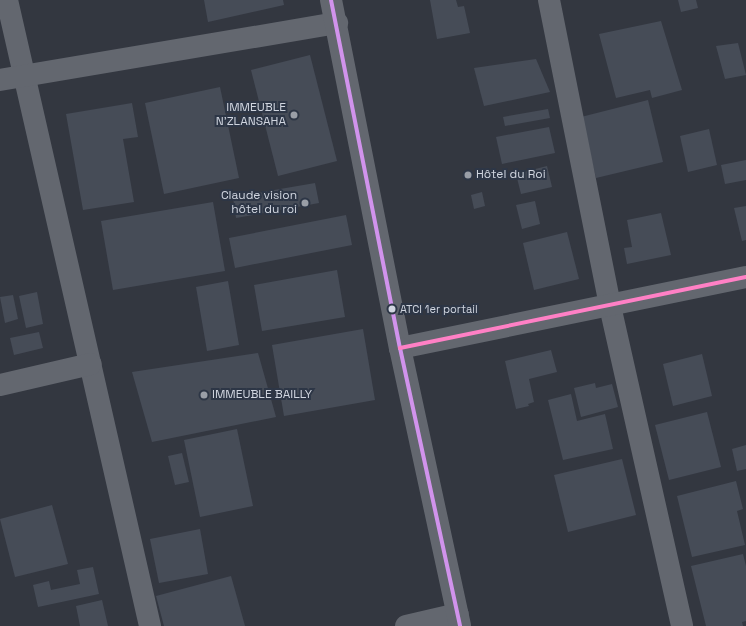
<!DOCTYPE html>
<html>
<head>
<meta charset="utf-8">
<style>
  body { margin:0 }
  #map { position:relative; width:746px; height:626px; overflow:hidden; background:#333740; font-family:"Space Grotesk",sans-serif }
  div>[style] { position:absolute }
  .building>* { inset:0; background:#464c57 }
  .minor>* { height:22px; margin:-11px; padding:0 11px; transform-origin:11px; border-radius:11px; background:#63676f }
  .tertiary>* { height:22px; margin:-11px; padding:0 11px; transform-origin:11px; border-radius:11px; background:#63676f }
  .bus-1>* { height:4px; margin:-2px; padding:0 2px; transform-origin:2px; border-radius:2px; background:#d193ec }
  .bus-2>* { height:4px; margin:-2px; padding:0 2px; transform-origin:2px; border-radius:2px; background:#ff80c5 }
  .dots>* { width:11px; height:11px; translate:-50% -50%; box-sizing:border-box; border:2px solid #2d3646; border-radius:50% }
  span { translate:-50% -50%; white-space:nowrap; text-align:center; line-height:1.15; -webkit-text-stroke:4px #2d3646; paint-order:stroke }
  .bus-label { font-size:11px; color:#d0d5df }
  .left { translate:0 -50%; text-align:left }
  .poi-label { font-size:12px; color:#d0d5df }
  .right { translate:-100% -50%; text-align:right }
</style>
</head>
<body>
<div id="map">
  <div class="building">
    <div style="clip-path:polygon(204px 0,283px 0,284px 5px,208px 22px)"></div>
    <div style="clip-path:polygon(430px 0,456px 0,458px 7px,464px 6px,470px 33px,437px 39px)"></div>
    <div style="clip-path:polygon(678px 0,696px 0,698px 8px,681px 12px)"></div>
    <div style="clip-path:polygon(661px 21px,682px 90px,652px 98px,650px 90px,616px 98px,599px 34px)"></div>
    <div style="clip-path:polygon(738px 43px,746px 75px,725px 79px,716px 46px)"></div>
    <div style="clip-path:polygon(310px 55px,337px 161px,278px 176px,251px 70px)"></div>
    <div style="clip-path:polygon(536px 59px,550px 92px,484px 106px,474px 68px)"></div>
    <div style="clip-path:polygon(220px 87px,239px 178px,164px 194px,145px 103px)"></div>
    <div style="clip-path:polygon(648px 100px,663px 162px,596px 178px,581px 117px)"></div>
    <div style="clip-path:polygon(132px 103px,138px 137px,123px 139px,134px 202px,83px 210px,66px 114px)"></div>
    <div style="clip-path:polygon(548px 109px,550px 118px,505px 126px,503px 117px)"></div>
    <div style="clip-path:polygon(549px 127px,555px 153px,502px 164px,496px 137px)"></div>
    <div style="clip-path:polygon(709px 129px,717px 165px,688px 172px,680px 136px)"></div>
    <div style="clip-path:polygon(746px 160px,746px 180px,725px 184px,721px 165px)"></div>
    <div style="clip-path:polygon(547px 166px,552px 187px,521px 194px,516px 174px)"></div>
    <div style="clip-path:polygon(315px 183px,319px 203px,236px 218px,233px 197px)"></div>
    <div style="clip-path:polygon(482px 192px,485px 206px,474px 209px,471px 195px)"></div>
    <div style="clip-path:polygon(535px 201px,540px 224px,522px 229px,516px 205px)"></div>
    <div style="clip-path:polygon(213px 202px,225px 271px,113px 290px,101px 221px)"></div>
    <div style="clip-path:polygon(746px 206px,746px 240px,742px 241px,734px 208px)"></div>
    <div style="clip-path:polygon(661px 213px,671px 255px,627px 264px,624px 248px,632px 247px,627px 220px)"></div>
    <div style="clip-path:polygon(346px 215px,352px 245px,235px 268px,229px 238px)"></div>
    <div style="clip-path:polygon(567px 232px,579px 279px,534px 290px,523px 243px)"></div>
    <div style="clip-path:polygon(337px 270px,345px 317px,262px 331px,254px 285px)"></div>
    <div style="clip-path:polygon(228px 281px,239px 345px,207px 351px,196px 287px)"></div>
    <div style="clip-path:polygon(37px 292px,43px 324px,26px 328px,19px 296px)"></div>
    <div style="clip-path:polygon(13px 295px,18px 319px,5px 323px,0 297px)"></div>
    <div style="clip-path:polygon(363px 329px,375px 400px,284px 416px,272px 345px)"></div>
    <div style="clip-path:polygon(39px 332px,43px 348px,14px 355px,10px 338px)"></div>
    <div style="clip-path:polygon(551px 350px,557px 372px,529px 379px,534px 402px,528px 404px,529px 406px,516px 409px,505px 361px)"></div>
    <div style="clip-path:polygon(258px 353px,276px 417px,152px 442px,132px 372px)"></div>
    <div style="clip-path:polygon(702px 354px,712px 396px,673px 406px,663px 364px)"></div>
    <div style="clip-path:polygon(595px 383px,596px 388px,612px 384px,618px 407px,581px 417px,574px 388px)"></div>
    <div style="clip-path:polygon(571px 394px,577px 421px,605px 414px,613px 449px,563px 460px,548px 400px)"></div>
    <div style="clip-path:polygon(707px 412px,721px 467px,669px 480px,655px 425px)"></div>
    <div style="clip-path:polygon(237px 429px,253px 506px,200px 517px,184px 440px)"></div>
    <div style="clip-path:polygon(746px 445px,746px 469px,737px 471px,732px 449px)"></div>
    <div style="clip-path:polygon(182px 453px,189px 482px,175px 485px,168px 456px)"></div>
    <div style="clip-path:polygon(622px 459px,636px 515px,568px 532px,554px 475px)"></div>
    <div style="clip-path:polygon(736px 481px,743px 509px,737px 511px,745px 545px,692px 557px,677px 496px)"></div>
    <div style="clip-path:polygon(52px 505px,68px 564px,15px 577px,0 519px)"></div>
    <div style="clip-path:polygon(200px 529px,208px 574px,159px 583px,150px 539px)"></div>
    <div style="clip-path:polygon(743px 554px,746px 566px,746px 621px,742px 622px,743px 626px,706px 626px,691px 566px)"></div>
    <div style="clip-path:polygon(93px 567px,99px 594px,38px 607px,33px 585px,49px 581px,51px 590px,80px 584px,77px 570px)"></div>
    <div style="clip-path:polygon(231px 576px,245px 626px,164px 626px,156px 596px)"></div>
    <div style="clip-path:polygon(102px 600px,108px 626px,80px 626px,76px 606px)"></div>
  </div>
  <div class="minor">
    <div style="left:7px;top:0;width:642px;rotate:77.13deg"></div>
    <div style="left:549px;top:0;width:312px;rotate:78.7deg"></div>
    <div style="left:610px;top:306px;width:328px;rotate:77.3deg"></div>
    <div style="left:0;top:80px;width:342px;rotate:-9.6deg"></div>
    <div style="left:400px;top:348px;width:353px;rotate:-11.6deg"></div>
    <div style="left:0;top:385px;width:93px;rotate:-13deg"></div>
    <div style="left:406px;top:626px;width:53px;rotate:-13deg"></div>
  </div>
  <div class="tertiary">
    <div style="left:331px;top:0;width:355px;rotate:78.8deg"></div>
    <div style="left:400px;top:348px;width:284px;rotate:77.8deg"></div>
  </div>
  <div class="bus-1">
    <div style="left:331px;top:0;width:355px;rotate:78.8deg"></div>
    <div style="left:400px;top:348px;width:284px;rotate:77.8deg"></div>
  </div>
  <div class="bus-2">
    <div style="left:400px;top:348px;width:353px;rotate:-11.6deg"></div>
  </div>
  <div class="dots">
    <div style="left:294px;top:115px;background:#999ea7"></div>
    <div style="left:468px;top:175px;background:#999ea7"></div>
    <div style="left:305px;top:203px;background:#999ea7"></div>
    <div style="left:392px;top:309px;background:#d0d5df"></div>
    <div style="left:204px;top:395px;background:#999ea7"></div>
  </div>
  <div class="bus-label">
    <span class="left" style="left:400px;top:309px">ATCI 1er portail</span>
  </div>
  <div class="poi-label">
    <span class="right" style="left:286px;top:115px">IMMEUBLE<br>N'ZLANSAHA</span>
    <span class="left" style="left:476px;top:175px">Hôtel du Roi</span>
    <span class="right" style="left:297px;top:203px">Claude vision<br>hôtel du roi</span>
    <span class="left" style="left:212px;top:395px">IMMEUBLE BAILLY</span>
  </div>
</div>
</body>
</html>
